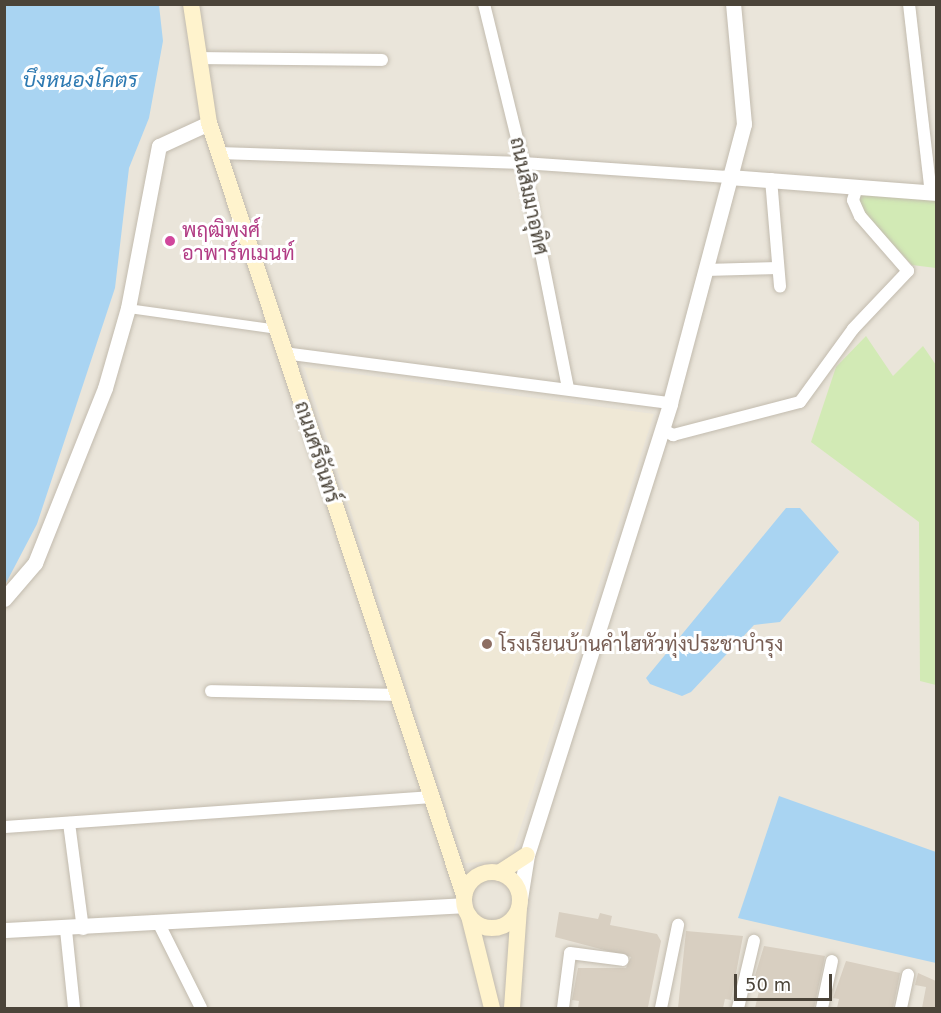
<!DOCTYPE html>
<html>
<head>
<meta charset="utf-8">
<style>
  body { margin:0 }
  #map { position:relative; width:941px; height:1013px; overflow:hidden; background:#f6f3ec; font-family:"DejaVu Sans",Sarabun,sans-serif }
  div>[style] { position:absolute }
  .residential>* { inset:0; background:#eae5da }
  .education>* { inset:0; background:#efe8d6 }
  .green>* { inset:0; background:#d2eab5 }
  .water>* { inset:0; background:#a9d4f2 }
  .building>* { inset:0; background:#d8cfc1 }
  .roads { filter:drop-shadow(0 0 2px #c2bbae) drop-shadow(0 0 2px #c2bbae) }
  .pedestrian>* { height:9px; margin:-4.5px; padding:0 4.5px; transform-origin:4.5px; border-radius:4.5px; background:#fff }
  .minor>* { height:12px; margin:-6px; padding:0 6px; transform-origin:6px; border-radius:6px; background:#fff }
  .tertiary>* { height:15px; margin:-7.5px; padding:0 7.5px; transform-origin:7.5px; border-radius:7.5px; background:#fff }
  .secondary>* { height:16px; margin:-8px; padding:0 8px; transform-origin:8px; border-radius:8px; background:#fff3cd }
  .secondary>.ring { margin:-8px; padding:0; box-sizing:content-box; background:none; border:16px solid #fff3cd; border-radius:50% }
  .dots>* { width:16px; height:16px; translate:-50% -50%; box-sizing:border-box; border:3px solid #fff; border-radius:50% }
  span { translate:-50% -50%; white-space:nowrap; text-align:center; line-height:1.15; -webkit-text-stroke:6px #fff; paint-order:stroke }
  .street-label { font-size:20px; color:#4b4439 }
  .hotel-label { font-size:20px; color:#b23c85 }
  .left { translate:0 -50%; text-align:left }
  .education-label { font-size:20px; color:#785e54 }
  .water-label { font-size:21px; color:#2e7ab2; font-style:italic }
  .frame { position:absolute; inset:0; border:6px solid #4b4439; pointer-events:none }
  .scale { position:absolute; left:734px; top:974px; width:98px; height:27px; box-sizing:border-box; border:3px solid #4b4439; border-top:0; padding-left:8px; font-size:18px; line-height:21px; white-space:nowrap; color:#4b4439; -webkit-text-stroke:4px #fff; paint-order:stroke }
</style>
</head>
<body>
<div id="map">
  <div class="residential">
    <div style="clip-path:polygon(5px 5px,936px 5px,936px 1008px,5px 1008px)"></div>
  </div>
  <div class="education">
    <div style="clip-path:polygon(304px 367px,654px 414px,510px 860px,465px 863px)"></div>
  </div>
  <div class="green">
    <div style="clip-path:polygon(859px 194px,936px 199px,936px 268px,912px 265px,863px 212px,856px 200px)"></div>
    <div style="clip-path:polygon(866px 336px,893px 376px,923px 346px,936px 365px,936px 685px,920px 681px,919px 522px,811px 442px,836px 367px)"></div>
  </div>
  <div class="water">
    <div style="clip-path:polygon(5px 4px,159px 5px,163px 41px,149px 118px,129px 168px,115px 288px,37px 524px,5px 585px)"></div>
    <div style="clip-path:polygon(786px 508px,800px 508px,839px 552px,780px 622px,754px 625px,691px 692px,682px 696px,650px 684px,646px 678px)"></div>
    <div style="clip-path:polygon(779px 796px,936px 852px,936px 963px,738px 918px)"></div>
  </div>
  <div class="building">
    <div style="clip-path:polygon(559px 912px,598px 919px,600px 913px,612px 916px,610px 925px,657px 934px,661px 941px,648px 1007px,578px 1008px,579px 1001px,572px 1000px,578px 968px,626px 968px,631px 957px,555px 937px)"></div>
    <div style="clip-path:polygon(686px 931px,743px 936px,731px 1000px,725px 999px,723px 1008px,678px 1008px)"></div>
    <div style="clip-path:polygon(764px 946px,825px 956px,814px 1008px,755px 1008px,759px 991px,751px 989px)"></div>
    <div style="clip-path:polygon(846px 961px,900px 973px,893px 1008px,837px 1008px,839px 999px,833px 998px)"></div>
    <div style="clip-path:polygon(918px 973px,936px 981px,936px 1008px,922px 1008px,926px 987px,915px 985px)"></div>
  </div>
  <div class="roads">
    <div class="pedestrian">
      <div style="left:128px;top:308px;width:150px;rotate:8deg"></div>
    </div>
    <div class="minor">
      <div style="left:484px;top:4px;width:164px;rotate:76.2deg"></div>
      <div style="left:523px;top:163px;width:230px;rotate:78.7deg"></div>
      <div style="left:909px;top:4px;width:190px;rotate:83.4deg"></div>
      <div style="left:200px;top:58px;width:182px;rotate:0.6deg"></div>
      <div style="left:219px;top:153px;width:304px;rotate:1.9deg"></div>
      <div style="left:523px;top:163px;width:207px;rotate:3.9deg"></div>
      <div style="left:771px;top:179px;width:108px;rotate:85.2deg"></div>
      <div style="left:705px;top:270px;width:73px;rotate:-1.6deg"></div>
      <div style="left:284px;top:353px;width:389px;rotate:7.4deg"></div>
      <div style="left:662px;top:429px;width:13px;rotate:29deg"></div>
      <div style="left:673px;top:435px;width:131px;rotate:-14.6deg"></div>
      <div style="left:800px;top:402px;width:90px;rotate:-54deg"></div>
      <div style="left:853px;top:329px;width:80px;rotate:-46.5deg"></div>
      <div style="left:908px;top:271px;width:73px;rotate:-131.1deg"></div>
      <div style="left:860px;top:216px;width:17px;rotate:-114deg"></div>
      <div style="left:853px;top:200px;width:14px;rotate:-73deg"></div>
      <div style="left:211px;top:691px;width:185px;rotate:1.2deg"></div>
      <div style="left:69px;top:823px;width:107px;rotate:82.5deg"></div>
      <div style="left:4px;top:827px;width:427px;rotate:-4deg"></div>
      <div style="left:159px;top:924px;width:94px;rotate:63.4deg"></div>
      <div style="left:66px;top:930px;width:78px;rotate:84.1deg"></div>
      <div style="left:563px;top:1008px;width:55px;rotate:-82.7deg"></div>
      <div style="left:570px;top:953px;width:53px;rotate:7.5deg"></div>
      <div style="left:661px;top:1008px;width:85px;rotate:-78.4deg"></div>
      <div style="left:738px;top:1008px;width:69px;rotate:-76.6deg"></div>
      <div style="left:822px;top:1008px;width:48px;rotate:-78deg"></div>
      <div style="left:901px;top:1008px;width:34px;rotate:-78deg"></div>
    </div>
    <div class="tertiary">
      <div style="left:730px;top:177px;width:55px;rotate:-75.2deg"></div>
      <div style="left:744px;top:124px;width:121px;rotate:-95.2deg"></div>
      <div style="left:4px;top:599px;width:48px;rotate:-49.3deg"></div>
      <div style="left:35px;top:563px;width:188px;rotate:-68.2deg"></div>
      <div style="left:105px;top:388px;width:83px;rotate:-74deg"></div>
      <div style="left:128px;top:308px;width:165px;rotate:-79.2deg"></div>
      <div style="left:159px;top:146px;width:55px;rotate:-24.7deg"></div>
      <div style="left:519px;top:905px;width:51px;rotate:-80.9deg"></div>
      <div style="left:527px;top:855px;width:474px;rotate:-72.4deg"></div>
      <div style="left:670px;top:403px;width:234px;rotate:-75.1deg"></div>
      <div style="left:730px;top:177px;width:207px;rotate:4.4deg"></div>
      <div style="left:4px;top:930px;width:461px;rotate:-3.1deg"></div>
    </div>
    <div class="secondary">
      <div style="left:191px;top:4px;width:120px;rotate:81.4deg"></div>
      <div style="left:209px;top:123px;width:813px;rotate:71.72deg"></div>
      <div class="ring" style="left:464px;top:872px;width:40px;height:40px"></div>
      <div style="left:499px;top:873px;width:33px;rotate:-33deg"></div>
      <div style="left:469px;top:916px;width:95px;rotate:76deg"></div>
      <div style="left:512px;top:1008px;width:99px;rotate:-86deg"></div>
    </div>
  </div>
  <div class="dots">
    <div style="left:170px;top:241px;background:#d1479c"></div>
    <div style="left:487px;top:644px;background:#8d6e63"></div>
  </div>
  <div class="street-label">
    <span style="left:529px;top:196px;rotate:78deg">ถนนสิมมาอุทิศ</span>
    <span style="left:317px;top:452px;rotate:72deg">ถนนศรีจันทร์</span>
  </div>
  <div class="hotel-label">
    <span class="left" style="left:182px;top:242px">พฤฒิพงศ์<br>อาพาร์ทเมนท์</span>
  </div>
  <div class="education-label">
    <span class="left" style="left:499px;top:644px">โรงเรียนบ้านคำไฮหัวทุ่งประชาบำรุง</span>
  </div>
  <div class="water-label">
    <span style="left:80px;top:80px">บึงหนองโคตร</span>
  </div>
  <div class="frame"></div>
  <div class="scale">50 m</div>
</div>
</body>
</html>
